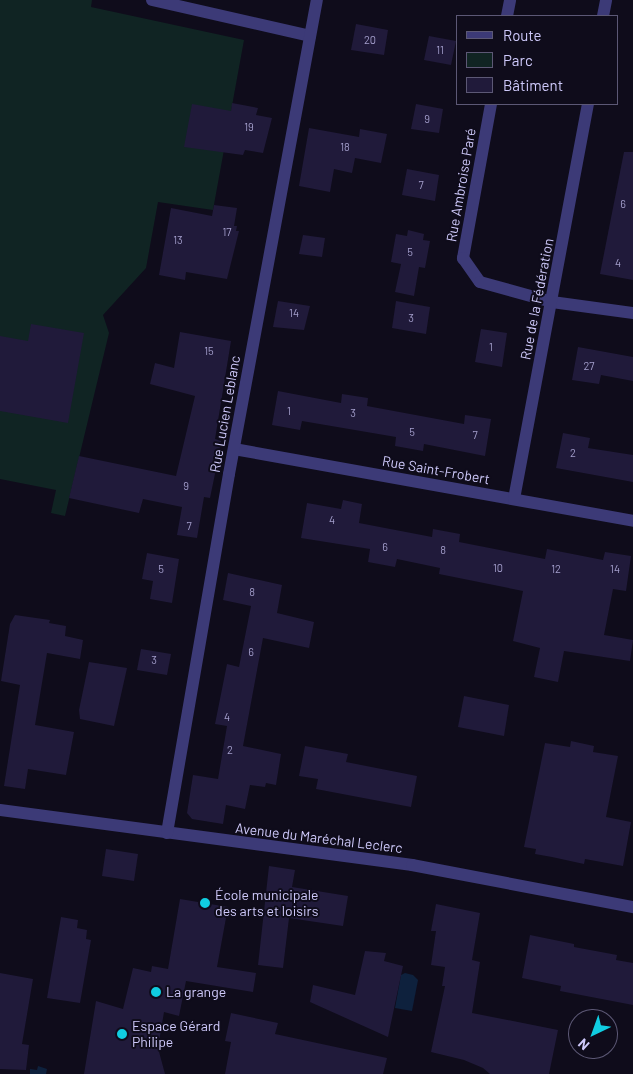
<!DOCTYPE html>
<html>
<head>
<meta charset="utf-8">
<style>
  body { margin:0 }
  #map { position:relative; width:633px; height:1074px; overflow:hidden; background:#0f0c1b; font-family:Barlow,sans-serif }
  div>[style] { position:absolute }
  .green>* { inset:0; background:#102423 }
  .water>* { inset:0; background:#0e213d }
  .building>* { inset:0; background:#201a3a }
  .minor>* { height:12px; margin:-6px; padding:0 6px; transform-origin:6px; border-radius:6px; background:#3c3a77 }
  .dots>* { width:14px; height:14px; translate:-50% -50%; box-sizing:border-box; border:2px solid #0f0c1b; border-radius:50% }
  span { translate:-50% -50%; white-space:nowrap; text-align:center; line-height:1.15; -webkit-text-stroke:4px #0f0c1b; paint-order:stroke }
  .number-label { font-size:11px; color:#a39ecb }
  .number-label span { -webkit-text-stroke-width:0 }
  .street-label { font-size:14px; color:#cfcafb }
  .poi-label { font-size:14px; color:#cfcafb }
  .left { translate:0 -50%; text-align:left }
  .legend { position:absolute; left:456px; top:15px; width:162px; height:90px; box-sizing:border-box; background:#0f0c1b; border:1px solid #5c5875; margin:0; padding:6px 9px; list-style:none; font-size:15px; color:#cfcafb }
  .legend li { display:flex; align-items:center; gap:10px; height:25px }
  .legend b { width:25px; border:1px solid #5c5875 }
  .north { position:absolute; left:568px; top:1009px; width:50px; height:50px; box-sizing:border-box; background:#0f0c1b; border:1px solid #5c5875; border-radius:50%; rotate:222deg; font-size:14px; font-weight:700; line-height:20px; text-align:center; color:#cfcafb }
  .north::after { content:''; display:block; margin:auto; width:18px; height:22px; background:#10cde1; clip-path:polygon(50% 0,100% 100%,50% 72%,0 100%) }
</style>
</head>
<body>
<div id="map">
  <div class="green">
    <div style="clip-path:polygon(0 0,92px 0,91px 7px,244px 40px,213px 210px,158px 202px,146px 268px,103px 315px,109px 333px,65px 516px,51px 513px,56px 490px,0 479px)"></div>
  </div>
  <div class="water">
    <div style="clip-path:polygon(405px 973px,413px 975px,418px 980px,412px 1011px,395px 1008px,401px 975px)"></div>
    <div style="clip-path:polygon(38px 1066px,47px 1069px,46px 1074px,30px 1074px,30px 1069px,37px 1070px)"></div>
  </div>
  <div class="building">
    <div style="clip-path:polygon(356px 24px,388px 30px,384px 55px,351px 50px)"></div>
    <div style="clip-path:polygon(429px 36px,456px 41px,451px 65px,424px 60px)"></div>
    <div style="clip-path:polygon(232px 103px,258px 108px,256px 115px,272px 118px,263px 153px,245px 150px,243px 155px,184px 147px,192px 104px,231px 111px)"></div>
    <div style="clip-path:polygon(416px 104px,443px 109px,439px 133px,411px 129px)"></div>
    <div style="clip-path:polygon(309px 128px,359px 137px,360px 129px,387px 134px,381px 163px,355px 158px,352px 173px,334px 169px,330px 192px,299px 186px)"></div>
    <div style="clip-path:polygon(624px 152px,633px 152px,633px 280px,600px 274px)"></div>
    <div style="clip-path:polygon(407px 169px,439px 175px,435px 201px,402px 195px)"></div>
    <div style="clip-path:polygon(214px 205px,237px 208px,234px 226px,237px 226px,236px 231px,239px 231px,227px 279px,186px 272px,185px 280px,159px 275px,171px 208px,212px 216px)"></div>
    <div style="clip-path:polygon(408px 230px,424px 234px,423px 240px,430px 241px,425px 268px,419px 267px,414px 296px,395px 292px,401px 264px,391px 262px,396px 234px,407px 236px)"></div>
    <div style="clip-path:polygon(303px 235px,325px 238px,322px 257px,299px 254px)"></div>
    <div style="clip-path:polygon(278px 301px,310px 306px,304px 330px,273px 327px)"></div>
    <div style="clip-path:polygon(396px 301px,430px 307px,426px 334px,392px 328px)"></div>
    <div style="clip-path:polygon(31px 324px,84px 333px,68px 423px,0 411px,0 336px,28px 341px)"></div>
    <div style="clip-path:polygon(481px 329px,507px 333px,502px 367px,475px 362px)"></div>
    <div style="clip-path:polygon(180px 332px,231px 341px,215px 439px,221px 441px,216px 469px,210px 498px,204px 497px,197px 538px,177px 535px,182px 507px,143px 499px,139px 513px,69px 498px,79px 456px,176px 476px,195px 396px,150px 384px,155px 363px,174px 368px)"></div>
    <div style="clip-path:polygon(578px 347px,633px 357px,633px 381px,601px 375px,599px 384px,572px 380px)"></div>
    <div style="clip-path:polygon(278px 391px,341px 403px,342px 394px,368px 398px,367px 406px,464px 424px,465px 415px,491px 419px,485px 456px,424px 444px,423px 451px,395px 446px,396px 437px,302px 421px,300px 430px,272px 425px)"></div>
    <div style="clip-path:polygon(563px 433px,590px 438px,588px 448px,633px 455px,633px 482px,556px 468px)"></div>
    <div style="clip-path:polygon(343px 500px,362px 504px,359px 523px,432px 537px,433px 529px,460px 534px,459px 542px,545px 559px,547px 549px,603px 560px,605px 552px,631px 556px,626px 591px,613px 589px,604px 635px,633px 640px,630px 661px,564px 651px,558px 682px,534px 677px,540px 648px,513px 641px,523px 591px,439px 574px,440px 568px,397px 559px,395px 567px,368px 562px,370px 549px,301px 538px,307px 503px,341px 509px)"></div>
    <div style="clip-path:polygon(147px 553px,179px 559px,172px 603px,150px 599px,153px 581px,142px 579px)"></div>
    <div style="clip-path:polygon(228px 573px,282px 585px,277px 613px,314px 622px,309px 648px,263px 638px,243px 746px,281px 754px,276px 785px,266px 783px,265px 787px,250px 785px,245px 809px,226px 805px,223px 824px,192px 819px,187px 813px,193px 775px,218px 779px,227px 726px,215px 724px,227px 664px,239px 667px,251px 606px,223px 600px)"></div>
    <div style="clip-path:polygon(15px 615px,50px 620px,49px 623px,66px 626px,65px 636px,83px 640px,80px 659px,47px 653px,35px 725px,74px 732px,66px 775px,28px 769px,25px 789px,4px 786px,20px 685px,1px 681px,10px 624px)"></div>
    <div style="clip-path:polygon(141px 649px,171px 654px,167px 675px,137px 670px)"></div>
    <div style="clip-path:polygon(89px 662px,127px 668px,114px 726px,80px 719px,79px 710px)"></div>
    <div style="clip-path:polygon(464px 696px,509px 705px,504px 736px,458px 727px)"></div>
    <div style="clip-path:polygon(571px 741px,594px 746px,593px 752px,618px 756px,606px 817px,631px 822px,623px 866px,585px 859px,584px 864px,552px 857px,535px 854px,536px 849px,524px 847px,545px 743px,570px 747px)"></div>
    <div style="clip-path:polygon(305px 746px,348px 754px,346px 762px,417px 776px,411px 807px,316px 789px,318px 779px,299px 776px)"></div>
    <div style="clip-path:polygon(106px 849px,138px 854px,134px 881px,102px 876px)"></div>
    <div style="clip-path:polygon(269px 866px,295px 870px,292px 887px,348px 896px,343px 926px,289px 918px,283px 968px,258px 965px)"></div>
    <div style="clip-path:polygon(180px 899px,228px 907px,217px 967px,256px 973px,253px 992px,186px 981px,179px 1016px,164px 1012px,158px 1048px,165px 1074px,84px 1074px,96px 1001px,123px 1009px,133px 968px,151px 972px,152px 966px,168px 969px)"></div>
    <div style="clip-path:polygon(436px 904px,480px 913px,472px 960px,480px 962px,472px 1013px,558px 1030px,549px 1074px,490px 1074px,483px 1068px,464px 1060px,431px 1052px,445px 986px,442px 986px,445px 967px,431px 965px,436px 931px,431px 931px)"></div>
    <div style="clip-path:polygon(61px 917px,78px 920px,77px 928px,87px 930px,86px 939px,91px 940px,80px 1003px,47px 998px)"></div>
    <div style="clip-path:polygon(530px 935px,574px 944px,574px 947px,617px 955px,616px 960px,633px 963px,633px 1005px,560px 991px,561px 986px,522px 978px)"></div>
    <div style="clip-path:polygon(365px 951px,386px 953px,384px 961px,403px 966px,388px 1037px,310px 1002px,313px 985px,355px 995px)"></div>
    <div style="clip-path:polygon(0 973px,33px 979px,22px 1044px,29px 1045px,26px 1070px,0 1069px)"></div>
    <div style="clip-path:polygon(231px 1013px,278px 1023px,275px 1034px,387px 1058px,383px 1074px,225px 1074px,231px 1042px,225px 1041px)"></div>
  </div>
  <div class="minor">
    <div style="left:152px;top:0;width:162px;rotate:12.8deg"></div>
    <div style="left:507px;top:16px;width:16px;rotate:-79deg"></div>
    <div style="left:603px;top:16px;width:16px;rotate:-79deg"></div>
    <div style="left:491px;top:104px;width:157px;rotate:100.3deg"></div>
    <div style="left:463px;top:258px;width:29px;rotate:55deg"></div>
    <div style="left:480px;top:282px;width:75px;rotate:15.5deg"></div>
    <div style="left:552px;top:302px;width:82px;rotate:7.7deg"></div>
    <div style="left:234px;top:449px;width:405px;rotate:10.2deg"></div>
    <div style="left:514px;top:499px;width:402px;rotate:-79.4deg"></div>
    <div style="left:0;top:810px;width:416px;rotate:7.6deg"></div>
    <div style="left:412px;top:865px;width:225px;rotate:10.8deg"></div>
    <div style="left:167px;top:833px;width:364px;rotate:-80.2deg"></div>
    <div style="left:229px;top:474px;width:482px;rotate:-79.5deg"></div>
  </div>
  <div class="dots">
    <div style="left:205px;top:903px;background:#10cde1"></div>
    <div style="left:156px;top:992px;background:#10cde1"></div>
    <div style="left:122px;top:1034px;background:#10cde1"></div>
  </div>
  <div class="number-label">
    <span style="left:370px;top:40px">20</span>
    <span style="left:440px;top:50px">11</span>
    <span style="left:427px;top:119px">9</span>
    <span style="left:249px;top:127px">19</span>
    <span style="left:345px;top:147px">18</span>
    <span style="left:421px;top:185px">7</span>
    <span style="left:623px;top:204px">6</span>
    <span style="left:227px;top:232px">17</span>
    <span style="left:178px;top:240px">13</span>
    <span style="left:410px;top:252px">5</span>
    <span style="left:618px;top:263px">4</span>
    <span style="left:294px;top:313px">14</span>
    <span style="left:411px;top:318px">3</span>
    <span style="left:491px;top:347px">1</span>
    <span style="left:209px;top:351px">15</span>
    <span style="left:589px;top:366px">27</span>
    <span style="left:289px;top:411px">1</span>
    <span style="left:353px;top:413px">3</span>
    <span style="left:412px;top:432px">5</span>
    <span style="left:475px;top:435px">7</span>
    <span style="left:573px;top:453px">2</span>
    <span style="left:186px;top:486px">9</span>
    <span style="left:332px;top:520px">4</span>
    <span style="left:189px;top:526px">7</span>
    <span style="left:385px;top:547px">6</span>
    <span style="left:443px;top:550px">8</span>
    <span style="left:498px;top:568px">10</span>
    <span style="left:161px;top:569px">5</span>
    <span style="left:556px;top:569px">12</span>
    <span style="left:615px;top:569px">14</span>
    <span style="left:252px;top:592px">8</span>
    <span style="left:251px;top:652px">6</span>
    <span style="left:154px;top:660px">3</span>
    <span style="left:227px;top:717px">4</span>
    <span style="left:230px;top:750px">2</span>
  </div>
  <div class="street-label">
    <span style="left:461px;top:185px;rotate:-80deg">Rue Ambroise Paré</span>
    <span style="left:537px;top:299px;rotate:-79deg">Rue de la Fédération</span>
    <span style="left:225px;top:414px;rotate:-80deg">Rue Lucien Leblanc</span>
    <span style="left:436px;top:470px;rotate:10deg">Rue Saint-Frobert</span>
    <span style="left:319px;top:838px;rotate:7deg">Avenue du Maréchal Leclerc</span>
  </div>
  <div class="poi-label">
    <span class="left" style="left:215px;top:903px">École municipale<br>des arts et loisirs</span>
    <span class="left" style="left:166px;top:992px">La grange</span>
    <span class="left" style="left:132px;top:1034px">Espace Gérard<br>Philipe</span>
  </div>
  <ul class="legend">
  <li><b style="height:6px;background:#3c3a77"></b>Route</li>
  <li><b style="height:14px;background:#102423"></b>Parc</li>
  <li><b style="height:14px;background:#201a3a"></b>Bâtiment</li>
  </ul>
  <div class="north">N</div>
</div>
</body>
</html>
